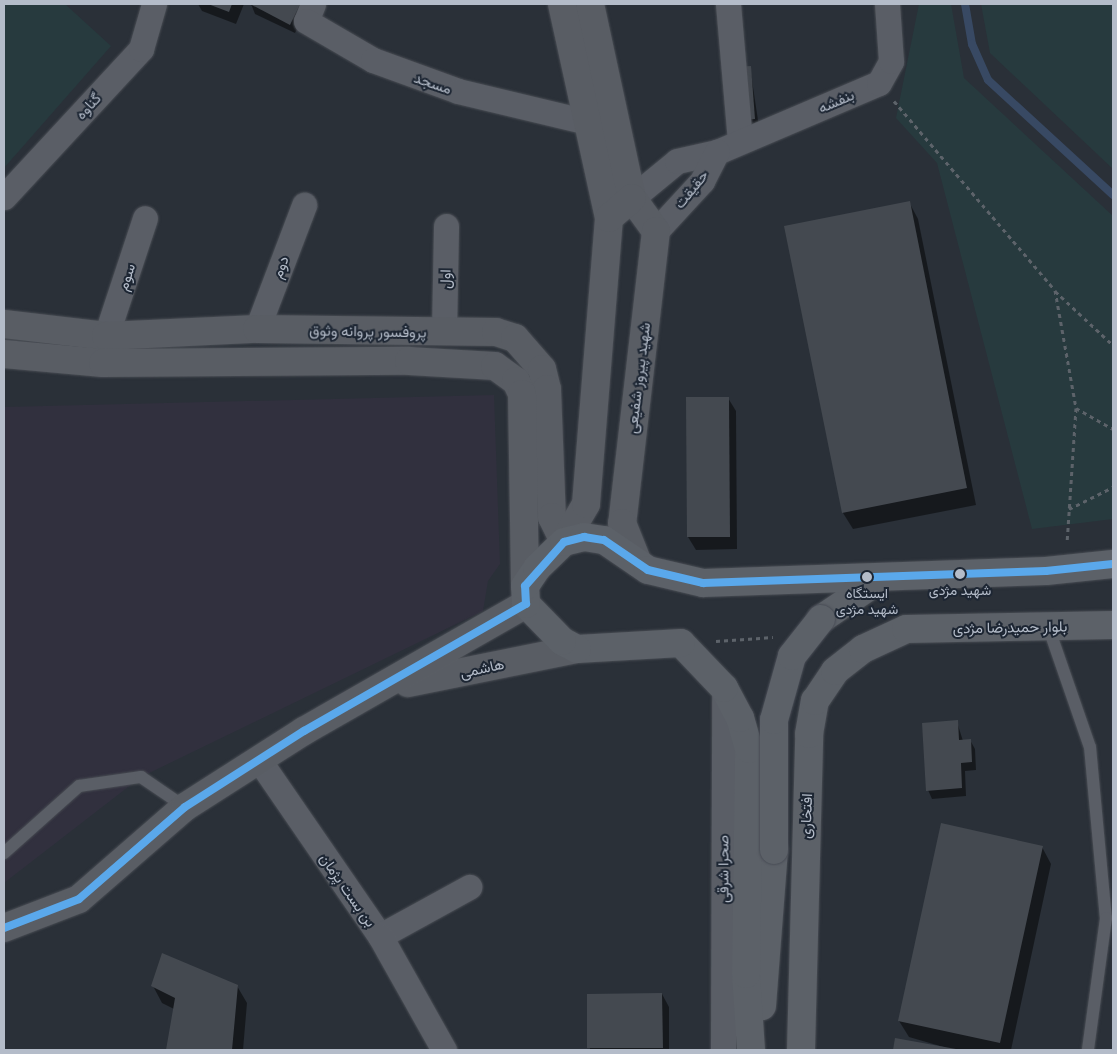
<!DOCTYPE html>
<html>
<head>
<meta charset="utf-8">
<style>
  body { margin:0 }
  #map { position:relative; width:1117px; height:1054px; overflow:hidden; background:#2a3038; font-family:"Golos Text",Vazirmatn,sans-serif }
  div>[style] { position:absolute }
  .medical>* { inset:0; background:#31303e }
  .green>* { inset:0; background:#273a3e }
  .shadow>* { inset:0; background:#0007 }
  .stream>* { height:8px; margin:-4px; padding:0 4px; transform-origin:4px; border-radius:4px; background:#384963 }
  .building>* { inset:0; background:#444950 }
  .path>* { height:3px; margin-top:-1.5px; transform-origin:0; background:repeating-linear-gradient(90deg,#5d636a 0 4px,transparent 0 8px) }
  .roads { filter:drop-shadow(0 0 1px #484c53) drop-shadow(0 0 1px #484c53) }
  .service>* { height:12px; margin:-6px; padding:0 6px; transform-origin:6px; border-radius:6px; background:#5a5e66 }
  .minor>* { height:25px; margin:-12.5px; padding:0 12.5px; transform-origin:12.5px; border-radius:12.5px; background:#5a5e66 }
  .secondary>* { height:28px; margin:-14px; padding:0 14px; transform-origin:14px; border-radius:14px; background:#595d64 }
  .primary>* { height:28px; margin:-14px; padding:0 14px; transform-origin:14px; border-radius:14px; background:#5c6168 }
  .bridges { filter:drop-shadow(0 0 1px #484c55) drop-shadow(0 0 1px #484c55) }
  .primary-bridge>* { height:28px; margin:-14px; padding:0 14px; transform-origin:14px; border-radius:14px; background:#5c6168 }
  .bus-1>* { height:8px; margin:-4px; padding:0 4px; transform-origin:4px; border-radius:4px; background:#5aa8eb }
  .dots>* { width:14px; height:14px; translate:-50% -50%; box-sizing:border-box; border:2px solid #1d2633; border-radius:50% }
  span { translate:-50% -50%; white-space:nowrap; text-align:center; line-height:1.15; -webkit-text-stroke:4px #1d2633; paint-order:stroke }
  .bus-label { font-size:14px; color:#b4bcc9 }
  .street-label { font-size:15px; color:#b4bcc9 }
  .frame { position:absolute; inset:0; border:5px solid #b4bcc9; pointer-events:none }
</style>
</head>
<body>
<div id="map">
  <div class="medical">
    <div style="clip-path:polygon(494px 395px,500px 564px,488px 581px,483px 611px,141px 777px,4px 883px,4px 407px)"></div>
  </div>
  <div class="green">
    <div style="clip-path:polygon(4px 4px,65px 4px,111px 46px,4px 168px)"></div>
    <div style="clip-path:polygon(919px 4px,951px 4px,964px 78px,1113px 216px,1113px 519px,1032px 529px,937px 163px,896px 118px)"></div>
    <div style="clip-path:polygon(981px 4px,1113px 4px,1113px 169px,990px 53px)"></div>
  </div>
  <div class="shadow">
    <div style="clip-path:polygon(198px 4px,244px 4px,236px 24px,202px 11px)"></div>
    <div style="clip-path:polygon(251px 4px,309px 4px,295px 33px,255px 14px)"></div>
    <div style="clip-path:polygon(750px 67px,759px 127px,747px 128px)"></div>
    <div style="clip-path:polygon(909px 202px,918px 219px,976px 505px,853px 529px,843px 513px,786px 227px)"></div>
    <div style="clip-path:polygon(728px 398px,736px 411px,737px 549px,696px 550px,688px 537px,687px 399px)"></div>
    <div style="clip-path:polygon(957px 722px,963px 741px,970px 740px,975px 749px,976px 770px,965px 771px,966px 796px,932px 799px,928px 790px)"></div>
    <div style="clip-path:polygon(1042px 847px,1051px 864px,1011px 1050px,894px 1050px,896px 1039px,947px 1048px,909px 1037px,899px 1021px)"></div>
    <div style="clip-path:polygon(153px 986px,237px 986px,247px 1003px,243px 1050px,167px 1050px,174px 1009px,162px 1003px)"></div>
    <div style="clip-path:polygon(662px 994px,669px 1007px,669px 1050px,590px 1050px,588px 995px)"></div>
  </div>
  <div class="stream">
    <div style="left:965px;top:4px;width:41px;rotate:80.1deg"></div>
    <div style="left:972px;top:44px;width:39px;rotate:66deg"></div>
    <div style="left:988px;top:80px;width:170px;rotate:42.6deg"></div>
  </div>
  <div class="building">
    <div style="clip-path:polygon(208px 4px,232px 4px,229px 12px)"></div>
    <div style="clip-path:polygon(250px 4px,300px 4px,290px 25px)"></div>
    <div style="clip-path:polygon(751px 66px,755px 119px,741px 120px,737px 67px)"></div>
    <div style="clip-path:polygon(910px 201px,967px 488px,842px 513px,784px 226px)"></div>
    <div style="clip-path:polygon(686px 397px,729px 397px,730px 537px,687px 537px)"></div>
    <div style="clip-path:polygon(958px 720px,959px 740px,971px 739px,972px 762px,961px 763px,962px 788px,926px 791px,922px 723px)"></div>
    <div style="clip-path:polygon(941px 823px,1043px 846px,1000px 1043px,898px 1021px)"></div>
    <div style="clip-path:polygon(162px 953px,238px 985px,232px 1050px,166px 1050px,175px 998px,151px 986px)"></div>
    <div style="clip-path:polygon(662px 993px,663px 1048px,587px 1048px,587px 994px)"></div>
    <div style="clip-path:polygon(895px 1038px,956px 1049px,956px 1050px,893px 1050px)"></div>
  </div>
  <div class="path">
    <div style="left:894px;top:101px;width:248px;rotate:49.6deg"></div>
    <div style="left:1055px;top:290px;width:120px;rotate:79.9deg"></div>
    <div style="left:1076px;top:408px;width:135px;rotate:93.8deg"></div>
    <div style="left:1055px;top:291px;width:79px;rotate:43deg"></div>
    <div style="left:1076px;top:408px;width:43px;rotate:29.6deg"></div>
    <div style="left:1069px;top:509px;width:49px;rotate:-26.6deg"></div>
    <div style="left:716px;top:641px;width:57px;rotate:-4deg"></div>
  </div>
  <div class="roads">
    <div class="service">
      <div style="left:1048px;top:626px;width:128px;rotate:70.9deg"></div>
      <div style="left:1090px;top:747px;width:172px;rotate:84.7deg"></div>
      <div style="left:1106px;top:918px;width:133px;rotate:97.8deg"></div>
      <div style="left:4px;top:853px;width:101px;rotate:-41.8deg"></div>
      <div style="left:79px;top:786px;width:63px;rotate:-8.3deg"></div>
      <div style="left:141px;top:777px;width:53px;rotate:34.3deg"></div>
    </div>
    <div class="minor">
      <div style="left:313px;top:4px;width:18px;rotate:112deg"></div>
      <div style="left:306px;top:21px;width:78px;rotate:30.2deg"></div>
      <div style="left:373px;top:60px;width:90px;rotate:20deg"></div>
      <div style="left:458px;top:91px;width:133px;rotate:13.5deg"></div>
      <div style="left:728px;top:4px;width:138px;rotate:85deg"></div>
      <div style="left:4px;top:197px;width:202px;rotate:-47.2deg"></div>
      <div style="left:141px;top:49px;width:47px;rotate:-73.9deg"></div>
      <div style="left:632px;top:198px;width:58px;rotate:-39.4deg"></div>
      <div style="left:677px;top:161px;width:41px;rotate:-12.7deg"></div>
      <div style="left:717px;top:152px;width:176px;rotate:-23.1deg"></div>
      <div style="left:879px;top:83px;width:25px;rotate:-61deg"></div>
      <div style="left:891px;top:61px;width:57px;rotate:-94deg"></div>
      <div style="left:656px;top:231px;width:68px;rotate:-47.4deg"></div>
      <div style="left:702px;top:181px;width:33px;rotate:-63deg"></div>
      <div style="left:257px;top:329px;width:133px;rotate:-69.2deg"></div>
      <div style="left:444px;top:332px;width:106px;rotate:-88.9deg"></div>
      <div style="left:106px;top:336px;width:124px;rotate:-71.7deg"></div>
      <div style="left:259px;top:760px;width:214px;rotate:55.5deg"></div>
      <div style="left:380px;top:936px;width:102px;rotate:-28.8deg"></div>
      <div style="left:380px;top:936px;width:131px;rotate:60.7deg"></div>
      <div style="left:723px;top:1050px;width:362px;rotate:-89.8deg"></div>
    </div>
    <div class="secondary">
      <div style="left:562px;top:4px;width:219px;rotate:77.6deg"></div>
      <div style="left:590px;top:4px;width:198px;rotate:77.8deg"></div>
      <div style="left:632px;top:198px;width:41px;rotate:54deg"></div>
      <div style="left:656px;top:231px;width:294px;rotate:96.6deg"></div>
      <div style="left:622px;top:523px;width:43px;rotate:68.2deg"></div>
      <div style="left:4px;top:324px;width:103px;rotate:6.7deg"></div>
      <div style="left:106px;top:336px;width:151px;rotate:-2.7deg"></div>
      <div style="left:257px;top:329px;width:239px;rotate:0.7deg"></div>
      <div style="left:496px;top:332px;width:20px;rotate:18deg"></div>
      <div style="left:515px;top:338px;width:41px;rotate:48.9deg"></div>
      <div style="left:542px;top:369px;width:21px;rotate:76deg"></div>
      <div style="left:547px;top:389px;width:128px;rotate:87.8deg"></div>
      <div style="left:552px;top:517px;width:28px;rotate:64deg"></div>
      <div style="left:4px;top:354px;width:99px;rotate:5.2deg"></div>
      <div style="left:103px;top:363px;width:306px;rotate:-0.4deg"></div>
      <div style="left:409px;top:361px;width:86px;rotate:3.3deg"></div>
      <div style="left:495px;top:366px;width:26px;rotate:36deg"></div>
      <div style="left:516px;top:381px;width:14px;rotate:65deg"></div>
      <div style="left:522px;top:394px;width:192px;rotate:89.1deg"></div>
      <div style="left:564px;top:542px;width:44px;rotate:-59.9deg"></div>
      <div style="left:586px;top:504px;width:287px;rotate:-85.4deg"></div>
      <div style="left:609px;top:218px;width:30px;rotate:-41deg"></div>
      <div style="left:408px;top:683px;width:172px;rotate:-11.4deg"></div>
      <div style="left:4px;top:928px;width:80px;rotate:-21.1deg"></div>
      <div style="left:79px;top:899px;width:140px;rotate:-41deg"></div>
      <div style="left:185px;top:807px;width:141px;rotate:-32.6deg"></div>
      <div style="left:304px;top:731px;width:256px;rotate:-29.8deg"></div>
    </div>
    <div class="primary">
      <div style="left:821px;top:619px;width:71px;rotate:-34.1deg"></div>
      <div style="left:762px;top:1006px;width:156px;rotate:-85.6deg"></div>
      <div style="left:751px;top:1050px;width:76px;rotate:-93.8deg"></div>
      <div style="left:746px;top:974px;width:225px;rotate:-89.2deg"></div>
      <div style="left:749px;top:749px;width:32px;rotate:-106deg"></div>
      <div style="left:740px;top:718px;width:34px;rotate:-118deg"></div>
      <div style="left:724px;top:688px;width:62px;rotate:-133.7deg"></div>
      <div style="left:681px;top:643px;width:104px;rotate:176.7deg"></div>
      <div style="left:577px;top:649px;width:17px;rotate:-152deg"></div>
      <div style="left:562px;top:641px;width:52px;rotate:-134.2deg"></div>
      <div style="left:526px;top:604px;width:18px;rotate:-93deg"></div>
      <div style="left:525px;top:586px;width:22px;rotate:-56deg"></div>
      <div style="left:537px;top:568px;width:37px;rotate:-44deg"></div>
      <div style="left:564px;top:542px;width:21px;rotate:-14deg"></div>
      <div style="left:584px;top:537px;width:20px;rotate:9deg"></div>
      <div style="left:604px;top:540px;width:53px;rotate:34.3deg"></div>
      <div style="left:648px;top:570px;width:57px;rotate:13.3deg"></div>
      <div style="left:703px;top:583px;width:343px;rotate:-2deg"></div>
      <div style="left:1046px;top:571px;width:67px;rotate:-6deg"></div>
      <div style="left:801px;top:1050px;width:316px;rotate:-88.5deg"></div>
      <div style="left:809px;top:734px;width:34px;rotate:-80deg"></div>
      <div style="left:815px;top:701px;width:36px;rotate:-56deg"></div>
      <div style="left:835px;top:671px;width:36px;rotate:-38deg"></div>
      <div style="left:863px;top:649px;width:47px;rotate:-24.9deg"></div>
      <div style="left:906px;top:629px;width:207px;rotate:-1.1deg"></div>
    </div>
  </div>
  <div class="bridges">
    <div class="primary-bridge">
      <div style="left:774px;top:850px;width:130px;rotate:-90deg"></div>
      <div style="left:774px;top:720px;width:66px;rotate:-74.3deg"></div>
      <div style="left:792px;top:656px;width:47px;rotate:-51.9deg"></div>
    </div>
  </div>
  <div class="bus-1">
    <div style="left:4px;top:928px;width:80px;rotate:-21.1deg"></div>
    <div style="left:79px;top:899px;width:140px;rotate:-41deg"></div>
    <div style="left:185px;top:807px;width:141px;rotate:-32.6deg"></div>
    <div style="left:304px;top:731px;width:256px;rotate:-29.8deg"></div>
    <div style="left:526px;top:604px;width:18px;rotate:-93deg"></div>
    <div style="left:525px;top:586px;width:59px;rotate:-48.4deg"></div>
    <div style="left:564px;top:542px;width:21px;rotate:-14deg"></div>
    <div style="left:584px;top:537px;width:20px;rotate:9deg"></div>
    <div style="left:604px;top:540px;width:53px;rotate:34.3deg"></div>
    <div style="left:648px;top:570px;width:57px;rotate:13.3deg"></div>
    <div style="left:703px;top:583px;width:343px;rotate:-2deg"></div>
    <div style="left:1046px;top:571px;width:67px;rotate:-6deg"></div>
  </div>
  <div class="dots">
    <div style="left:960px;top:574px;background:#b4bcc9"></div>
    <div style="left:867px;top:577px;background:#b4bcc9"></div>
  </div>
  <div class="bus-label">
    <span style="left:960px;top:590px">شهید مژدی</span>
    <span style="left:867px;top:601px">ایستگاه<br>شهید مژدی</span>
  </div>
  <div class="street-label">
    <span style="left:433px;top:83px;rotate:19deg">مسجد</span>
    <span style="left:836px;top:101px;rotate:-23deg">بنفشه</span>
    <span style="left:88px;top:106px;rotate:-47deg">گناوه</span>
    <span style="left:691px;top:189px;rotate:-51deg">حقیقت</span>
    <span style="left:280px;top:267px;rotate:-70deg">دوم</span>
    <span style="left:126px;top:277px;rotate:-72deg">سوم</span>
    <span style="left:445px;top:279px;rotate:-89deg">اول</span>
    <span style="left:368px;top:331px;rotate:1deg">پروفسور پروانه وثوق</span>
    <span style="left:638px;top:378px;rotate:-83deg">شهید پیروز شفیعی</span>
    <span style="left:1010px;top:627px;rotate:-1deg">بلوار حمیدرضا مژدی</span>
    <span style="left:482px;top:668px;rotate:-12deg">هاشمی</span>
    <span style="left:806px;top:816px;rotate:-88deg">افتخاری</span>
    <span style="left:723px;top:869px;rotate:-90deg">صحرا شرقی</span>
    <span style="left:348px;top:890px;rotate:55deg">بن بست پژمان</span>
  </div>
  <div class="frame"></div>
</div>
</body>
</html>
